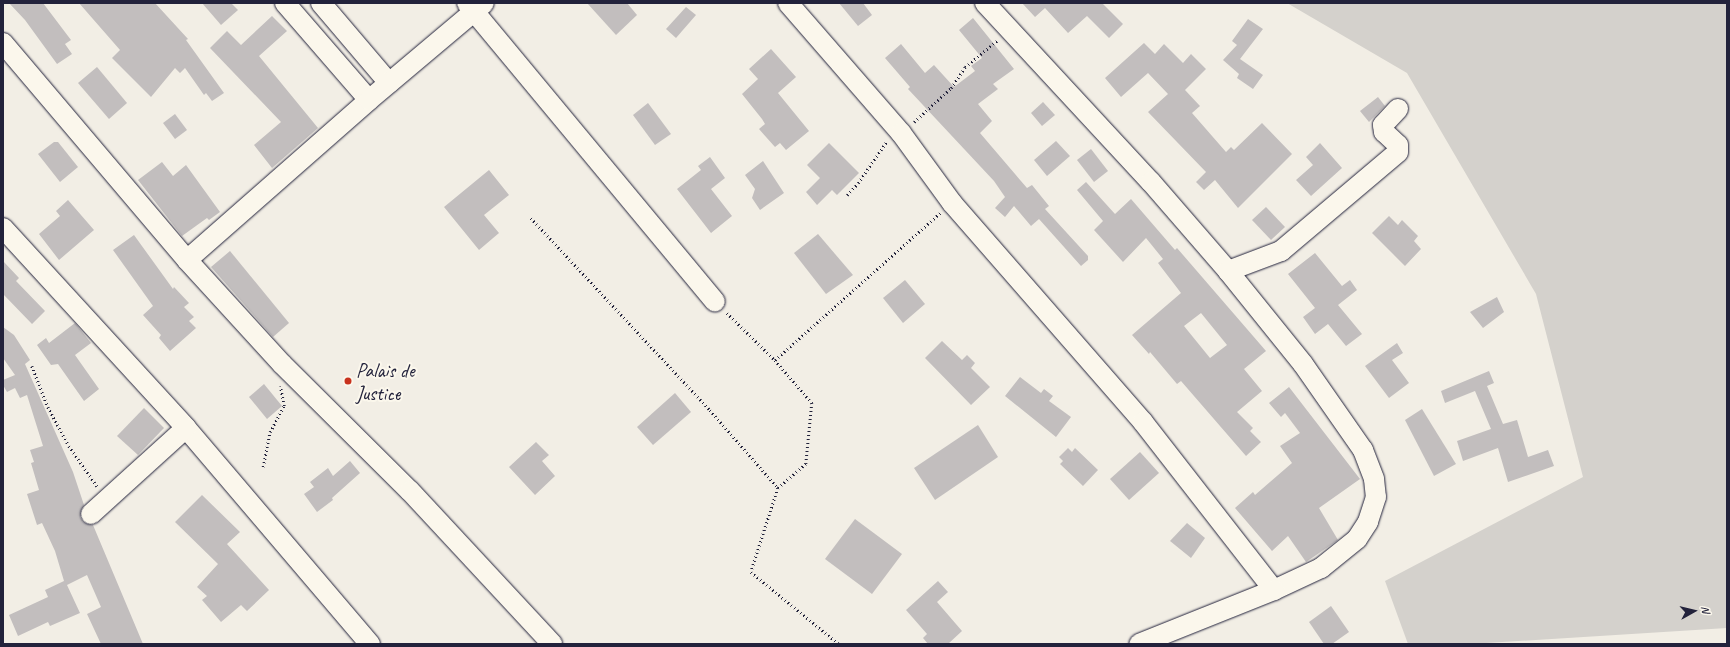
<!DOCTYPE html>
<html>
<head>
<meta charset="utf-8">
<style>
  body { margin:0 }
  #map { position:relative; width:1730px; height:647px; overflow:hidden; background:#f2eee5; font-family:Caveat,sans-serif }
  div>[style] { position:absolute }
  .green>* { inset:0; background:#d4d1cc }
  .building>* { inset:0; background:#c2bebe }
  .path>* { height:2.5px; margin-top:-1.25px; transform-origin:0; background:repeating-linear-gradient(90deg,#22223b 0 1px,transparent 0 4px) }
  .roads { filter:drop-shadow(0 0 1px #22223b) drop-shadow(0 0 1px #22223b) }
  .minor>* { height:20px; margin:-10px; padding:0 10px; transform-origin:10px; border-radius:10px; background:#fbf7ec }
  .dots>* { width:11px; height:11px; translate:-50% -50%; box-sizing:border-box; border:2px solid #fbf7ec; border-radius:50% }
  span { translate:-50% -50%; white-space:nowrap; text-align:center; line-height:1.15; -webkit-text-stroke:4px #fbf7ec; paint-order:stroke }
  .poi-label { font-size:20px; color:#22223b }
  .left { translate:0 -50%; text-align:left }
  .frame { position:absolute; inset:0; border:4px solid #22223b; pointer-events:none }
  .north { position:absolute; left:1674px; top:591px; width:40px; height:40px; -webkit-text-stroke:3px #fbf7ec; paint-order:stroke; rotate:82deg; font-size:11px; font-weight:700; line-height:16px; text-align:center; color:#22223b }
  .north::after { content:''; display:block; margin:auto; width:14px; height:18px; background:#22223b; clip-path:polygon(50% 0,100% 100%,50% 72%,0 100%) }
</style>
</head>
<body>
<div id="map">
  <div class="green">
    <div style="clip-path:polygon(1287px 3px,1727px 3px,1727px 628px,1470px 644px,1408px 644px,1385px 581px,1583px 477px,1536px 294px,1407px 73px)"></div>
  </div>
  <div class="building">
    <div style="clip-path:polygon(9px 3px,43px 3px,71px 40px,65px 44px,72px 54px,57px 64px,25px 20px)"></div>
    <div style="clip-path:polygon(79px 3px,155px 3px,188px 39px,186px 40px,224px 93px,212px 101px,206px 93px,204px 95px,185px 68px,180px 73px,175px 68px,151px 97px,112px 58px,120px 50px)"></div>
    <div style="clip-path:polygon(202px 3px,231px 3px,238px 10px,221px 25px)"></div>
    <div style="clip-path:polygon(587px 3px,627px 3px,637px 15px,616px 35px)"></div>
    <div style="clip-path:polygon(839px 3px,863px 3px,872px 15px,858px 26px)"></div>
    <div style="clip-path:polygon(1022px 3px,1102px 3px,1123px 24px,1109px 38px,1087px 16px,1068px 33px,1045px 8px,1035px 17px)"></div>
    <div style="clip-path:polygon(686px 7px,696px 15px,676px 38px,666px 29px)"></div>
    <div style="clip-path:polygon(272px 16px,287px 31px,259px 56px,318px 128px,272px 168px,254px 145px,281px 122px,210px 48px,227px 31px,241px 45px)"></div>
    <div style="clip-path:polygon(973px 18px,1014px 69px,993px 84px,998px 89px,978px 104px,992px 121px,980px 133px,1027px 188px,1032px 185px,1049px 206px,1045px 209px,1088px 256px,1088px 260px,1081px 266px,1039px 219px,1031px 226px,1014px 206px,1005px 217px,995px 208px,1005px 197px,994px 181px,908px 89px,910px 87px,885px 58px,901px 44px,925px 73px,934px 65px,954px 87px,975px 71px,971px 66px,982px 58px,959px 30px)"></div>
    <div style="clip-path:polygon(1248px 19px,1263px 29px,1240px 59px,1263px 75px,1253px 89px,1237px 78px,1239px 74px,1223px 60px,1237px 45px,1232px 41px)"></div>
    <div style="clip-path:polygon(1144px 43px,1155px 54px,1164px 44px,1183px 63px,1191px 54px,1206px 69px,1185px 90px,1200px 106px,1192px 113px,1226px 152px,1231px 147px,1234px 150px,1262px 123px,1292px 154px,1238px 208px,1215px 180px,1204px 190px,1196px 182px,1206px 172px,1148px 112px,1168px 94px,1148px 73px,1121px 97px,1105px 78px)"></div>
    <div style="clip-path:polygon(771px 49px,796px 77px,778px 93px,809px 131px,786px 150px,780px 143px,775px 147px,759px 129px,765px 124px,762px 119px,742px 94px,758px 79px,749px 69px)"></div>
    <div style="clip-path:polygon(97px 67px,127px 103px,109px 119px,78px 83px)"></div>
    <div style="clip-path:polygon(1378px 97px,1385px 106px,1369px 122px,1360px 111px)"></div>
    <div style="clip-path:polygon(1043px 102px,1055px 115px,1042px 126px,1031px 113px)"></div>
    <div style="clip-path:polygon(648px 103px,671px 134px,655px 145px,633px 115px)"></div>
    <div style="clip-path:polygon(175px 114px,187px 130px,175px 139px,163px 123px)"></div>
    <div style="clip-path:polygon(1056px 141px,1070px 156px,1047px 176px,1034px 160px)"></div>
    <div style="clip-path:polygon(54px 142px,58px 142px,78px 167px,60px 182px,38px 154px)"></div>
    <div style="clip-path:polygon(829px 143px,859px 173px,837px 195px,832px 190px,817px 205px,806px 192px,820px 178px,807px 165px)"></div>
    <div style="clip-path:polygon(1320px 143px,1342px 168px,1311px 196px,1296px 180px,1313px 165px,1306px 157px)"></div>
    <div style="clip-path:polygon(1091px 149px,1108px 171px,1094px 182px,1077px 160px)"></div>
    <div style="clip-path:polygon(710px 157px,725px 178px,711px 189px,732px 216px,711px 233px,677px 189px,701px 170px,698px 166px)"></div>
    <div style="clip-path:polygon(763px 161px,784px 193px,760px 210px,752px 198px,755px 189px,745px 175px)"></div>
    <div style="clip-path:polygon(162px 162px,173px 176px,186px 165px,220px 212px,209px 220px,207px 218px,182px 236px,138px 180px)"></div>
    <div style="clip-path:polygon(489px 170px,509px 195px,484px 215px,499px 233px,479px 250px,444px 207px)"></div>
    <div style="clip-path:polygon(evenodd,1086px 182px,1115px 214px,1131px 199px,1175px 250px,1177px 248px,1266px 351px,1244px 369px,1262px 391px,1237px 412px,1253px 428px,1250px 431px,1261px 442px,1246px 456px,1181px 381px,1177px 384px,1150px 352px,1149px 354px,1132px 335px,1181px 293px,1158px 263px,1163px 259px,1146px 238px,1123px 262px,1094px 230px,1103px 221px,1077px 190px,1086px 182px,1201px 313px,1227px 345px,1210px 358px,1184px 326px,1201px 313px)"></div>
    <div style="clip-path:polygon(68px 200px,94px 230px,59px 260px,39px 234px,60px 216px,56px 211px)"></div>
    <div style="clip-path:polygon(1266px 207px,1285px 227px,1271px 240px,1252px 220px)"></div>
    <div style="clip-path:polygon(1389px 216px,1398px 225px,1402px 220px,1418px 236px,1414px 241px,1421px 249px,1405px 266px,1372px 233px)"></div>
    <div style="clip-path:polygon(818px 234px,853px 275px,826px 294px,794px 253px)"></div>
    <div style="clip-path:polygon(134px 235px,173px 289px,174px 287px,189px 303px,184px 307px,194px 317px,189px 321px,196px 328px,170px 351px,159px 338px,161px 335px,143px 315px,153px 306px,113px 250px)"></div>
    <div style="clip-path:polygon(230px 251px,289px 323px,273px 337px,211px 267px)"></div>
    <div style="clip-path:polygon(1315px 253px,1342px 286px,1350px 280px,1357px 290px,1338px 305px,1362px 334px,1346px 346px,1328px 324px,1315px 334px,1303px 317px,1315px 308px,1288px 274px)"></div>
    <div style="clip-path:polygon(3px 261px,19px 278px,16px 281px,45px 311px,32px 324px,3px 294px)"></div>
    <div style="clip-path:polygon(905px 280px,925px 304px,903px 323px,883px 298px)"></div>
    <div style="clip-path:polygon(1497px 297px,1504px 312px,1483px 328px,1470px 312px)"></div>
    <div style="clip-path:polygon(75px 323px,91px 343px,75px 355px,99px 389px,84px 401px,58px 364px,51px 365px,37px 345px,46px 338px,49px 343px)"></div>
    <div style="clip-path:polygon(3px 327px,14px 335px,30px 360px,25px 364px,73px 472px,84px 505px,80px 517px,83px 522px,93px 525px,143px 644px,101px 644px,87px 614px,101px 607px,87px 575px,67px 585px,80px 613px,50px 626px,48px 622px,18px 636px,9px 615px,48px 597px,45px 590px,64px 581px,55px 551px,42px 523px,37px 525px,27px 494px,39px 490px,31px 463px,34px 462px,30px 450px,43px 446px,27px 395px,20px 398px,15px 388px,7px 392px,3px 385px,3px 380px,15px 375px,3px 358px)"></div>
    <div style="clip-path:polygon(942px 341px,962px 360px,967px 355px,975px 363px,971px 368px,990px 387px,971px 405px,925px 358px)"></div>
    <div style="clip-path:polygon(1397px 343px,1403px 353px,1392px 360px,1409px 383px,1389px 398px,1365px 366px)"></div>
    <div style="clip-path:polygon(1489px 371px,1494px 383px,1487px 386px,1503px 424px,1517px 420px,1528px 457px,1548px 450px,1554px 466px,1508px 482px,1498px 448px,1463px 461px,1457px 441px,1491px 429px,1475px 391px,1445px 403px,1441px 391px)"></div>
    <div style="clip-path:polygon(1020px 377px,1041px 393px,1044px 389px,1053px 396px,1049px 401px,1071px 417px,1056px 437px,1005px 396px)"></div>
    <div style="clip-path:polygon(264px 384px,282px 406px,267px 419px,249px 397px)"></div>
    <div style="clip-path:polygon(1289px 387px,1360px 479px,1319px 508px,1338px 540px,1306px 562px,1288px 536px,1272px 551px,1235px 508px,1253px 492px,1255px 495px,1292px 463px,1280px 446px,1300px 433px,1285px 413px,1281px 417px,1269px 403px)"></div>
    <div style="clip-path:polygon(675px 393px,691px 412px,653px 445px,637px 427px)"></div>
    <div style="clip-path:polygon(144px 408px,164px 428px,138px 455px,117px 436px)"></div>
    <div style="clip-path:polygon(1422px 409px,1456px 464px,1434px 476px,1405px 420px)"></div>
    <div style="clip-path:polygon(978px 425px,998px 457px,935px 500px,914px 468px)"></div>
    <div style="clip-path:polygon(536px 442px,549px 455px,542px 461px,555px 476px,535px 495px,509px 467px)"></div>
    <div style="clip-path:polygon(1068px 448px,1072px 452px,1075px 448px,1098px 470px,1083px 486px,1060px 464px,1063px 461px,1059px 457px)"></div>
    <div style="clip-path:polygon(1140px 452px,1159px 473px,1129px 500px,1110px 479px)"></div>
    <div style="clip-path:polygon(350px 461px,360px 473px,332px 498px,333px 500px,317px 512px,304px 494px,314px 487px,310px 482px,328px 468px,333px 476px)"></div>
    <div style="clip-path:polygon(202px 495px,240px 532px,227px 544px,269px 590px,247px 611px,241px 605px,221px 622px,202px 600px,207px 596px,197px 587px,218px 564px,175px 522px)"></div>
    <div style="clip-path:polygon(855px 519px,902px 554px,872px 594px,825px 559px)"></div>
    <div style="clip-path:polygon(1187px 523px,1205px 538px,1191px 558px,1170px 541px)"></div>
    <div style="clip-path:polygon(938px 581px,948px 592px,937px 602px,962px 631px,948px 644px,928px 644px,923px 638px,927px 634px,906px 610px)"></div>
    <div style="clip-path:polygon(1331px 606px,1349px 632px,1332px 644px,1324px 644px,1309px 622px)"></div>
  </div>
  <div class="path">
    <div style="left:914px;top:122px;width:50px;rotate:-42.6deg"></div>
    <div style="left:951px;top:88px;width:25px;rotate:-56deg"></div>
    <div style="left:965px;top:67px;width:43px;rotate:-39.3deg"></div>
    <div style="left:847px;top:195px;width:16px;rotate:-47deg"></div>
    <div style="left:858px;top:183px;width:51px;rotate:-55.4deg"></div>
    <div style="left:531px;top:218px;width:262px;rotate:47deg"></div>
    <div style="left:710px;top:410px;width:103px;rotate:48.9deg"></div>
    <div style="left:727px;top:313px;width:67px;rotate:44.4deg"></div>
    <div style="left:775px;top:360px;width:57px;rotate:49.3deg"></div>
    <div style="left:812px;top:403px;width:61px;rotate:95.6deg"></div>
    <div style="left:806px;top:464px;width:37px;rotate:139deg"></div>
    <div style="left:778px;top:488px;width:88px;rotate:107.8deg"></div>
    <div style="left:751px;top:572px;width:114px;rotate:39.3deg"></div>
    <div style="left:775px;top:360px;width:221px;rotate:-41.7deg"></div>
    <div style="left:32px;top:366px;width:44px;rotate:68.7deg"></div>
    <div style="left:48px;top:407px;width:44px;rotate:61.7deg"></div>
    <div style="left:69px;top:446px;width:49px;rotate:55deg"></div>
    <div style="left:263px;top:467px;width:36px;rotate:-79deg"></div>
    <div style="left:270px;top:432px;width:30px;rotate:-62deg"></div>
    <div style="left:284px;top:406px;width:20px;rotate:-101deg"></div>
  </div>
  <div class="roads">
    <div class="minor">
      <div style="left:285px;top:3px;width:128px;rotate:49.1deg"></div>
      <div style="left:321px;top:3px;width:105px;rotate:49.6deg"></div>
      <div style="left:467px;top:3px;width:388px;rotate:50.3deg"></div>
      <div style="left:788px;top:3px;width:172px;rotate:49deg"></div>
      <div style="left:901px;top:133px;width:87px;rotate:53.9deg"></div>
      <div style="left:952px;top:203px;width:291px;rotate:48.9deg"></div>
      <div style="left:1143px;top:422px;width:213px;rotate:52.1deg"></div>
      <div style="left:985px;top:3px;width:244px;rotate:47.2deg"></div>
      <div style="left:1151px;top:182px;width:118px;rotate:49.1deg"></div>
      <div style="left:1228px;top:271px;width:119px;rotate:51.1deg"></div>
      <div style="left:1303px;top:364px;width:105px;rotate:55.1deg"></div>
      <div style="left:1363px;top:450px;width:31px;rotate:69deg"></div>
      <div style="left:1374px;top:479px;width:18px;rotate:84deg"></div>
      <div style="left:1376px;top:497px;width:26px;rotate:108deg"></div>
      <div style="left:1368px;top:522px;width:20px;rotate:123deg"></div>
      <div style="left:1357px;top:539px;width:46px;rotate:141.1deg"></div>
      <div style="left:1321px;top:568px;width:52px;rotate:154.9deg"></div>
      <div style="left:1274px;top:590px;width:145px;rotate:158.2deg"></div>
      <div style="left:3px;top:43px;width:285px;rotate:49.7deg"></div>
      <div style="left:187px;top:260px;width:242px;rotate:-41.3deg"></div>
      <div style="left:369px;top:100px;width:150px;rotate:-40.1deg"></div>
      <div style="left:3px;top:228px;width:271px;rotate:47.5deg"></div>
      <div style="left:186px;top:428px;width:284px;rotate:49.6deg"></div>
      <div style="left:187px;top:260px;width:141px;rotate:47.6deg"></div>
      <div style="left:282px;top:364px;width:180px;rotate:44.8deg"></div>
      <div style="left:410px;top:491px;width:209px;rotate:47.1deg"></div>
      <div style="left:1228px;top:271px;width:57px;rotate:-20.7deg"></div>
      <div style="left:1281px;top:251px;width:153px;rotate:-40.2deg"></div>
      <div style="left:1398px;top:152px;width:7px;rotate:-90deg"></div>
      <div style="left:1398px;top:145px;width:19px;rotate:-137deg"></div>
      <div style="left:1384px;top:132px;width:7px;rotate:-98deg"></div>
      <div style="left:1383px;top:125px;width:22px;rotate:-47deg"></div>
      <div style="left:91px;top:514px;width:128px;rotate:-42.2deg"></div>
    </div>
  </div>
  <div class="dots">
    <div style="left:348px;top:381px;background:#c8321e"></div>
  </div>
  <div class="poi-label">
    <span class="left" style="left:356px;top:382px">Palais de<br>Justice</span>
  </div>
  <div class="frame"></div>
  <div class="north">N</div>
</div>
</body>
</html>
